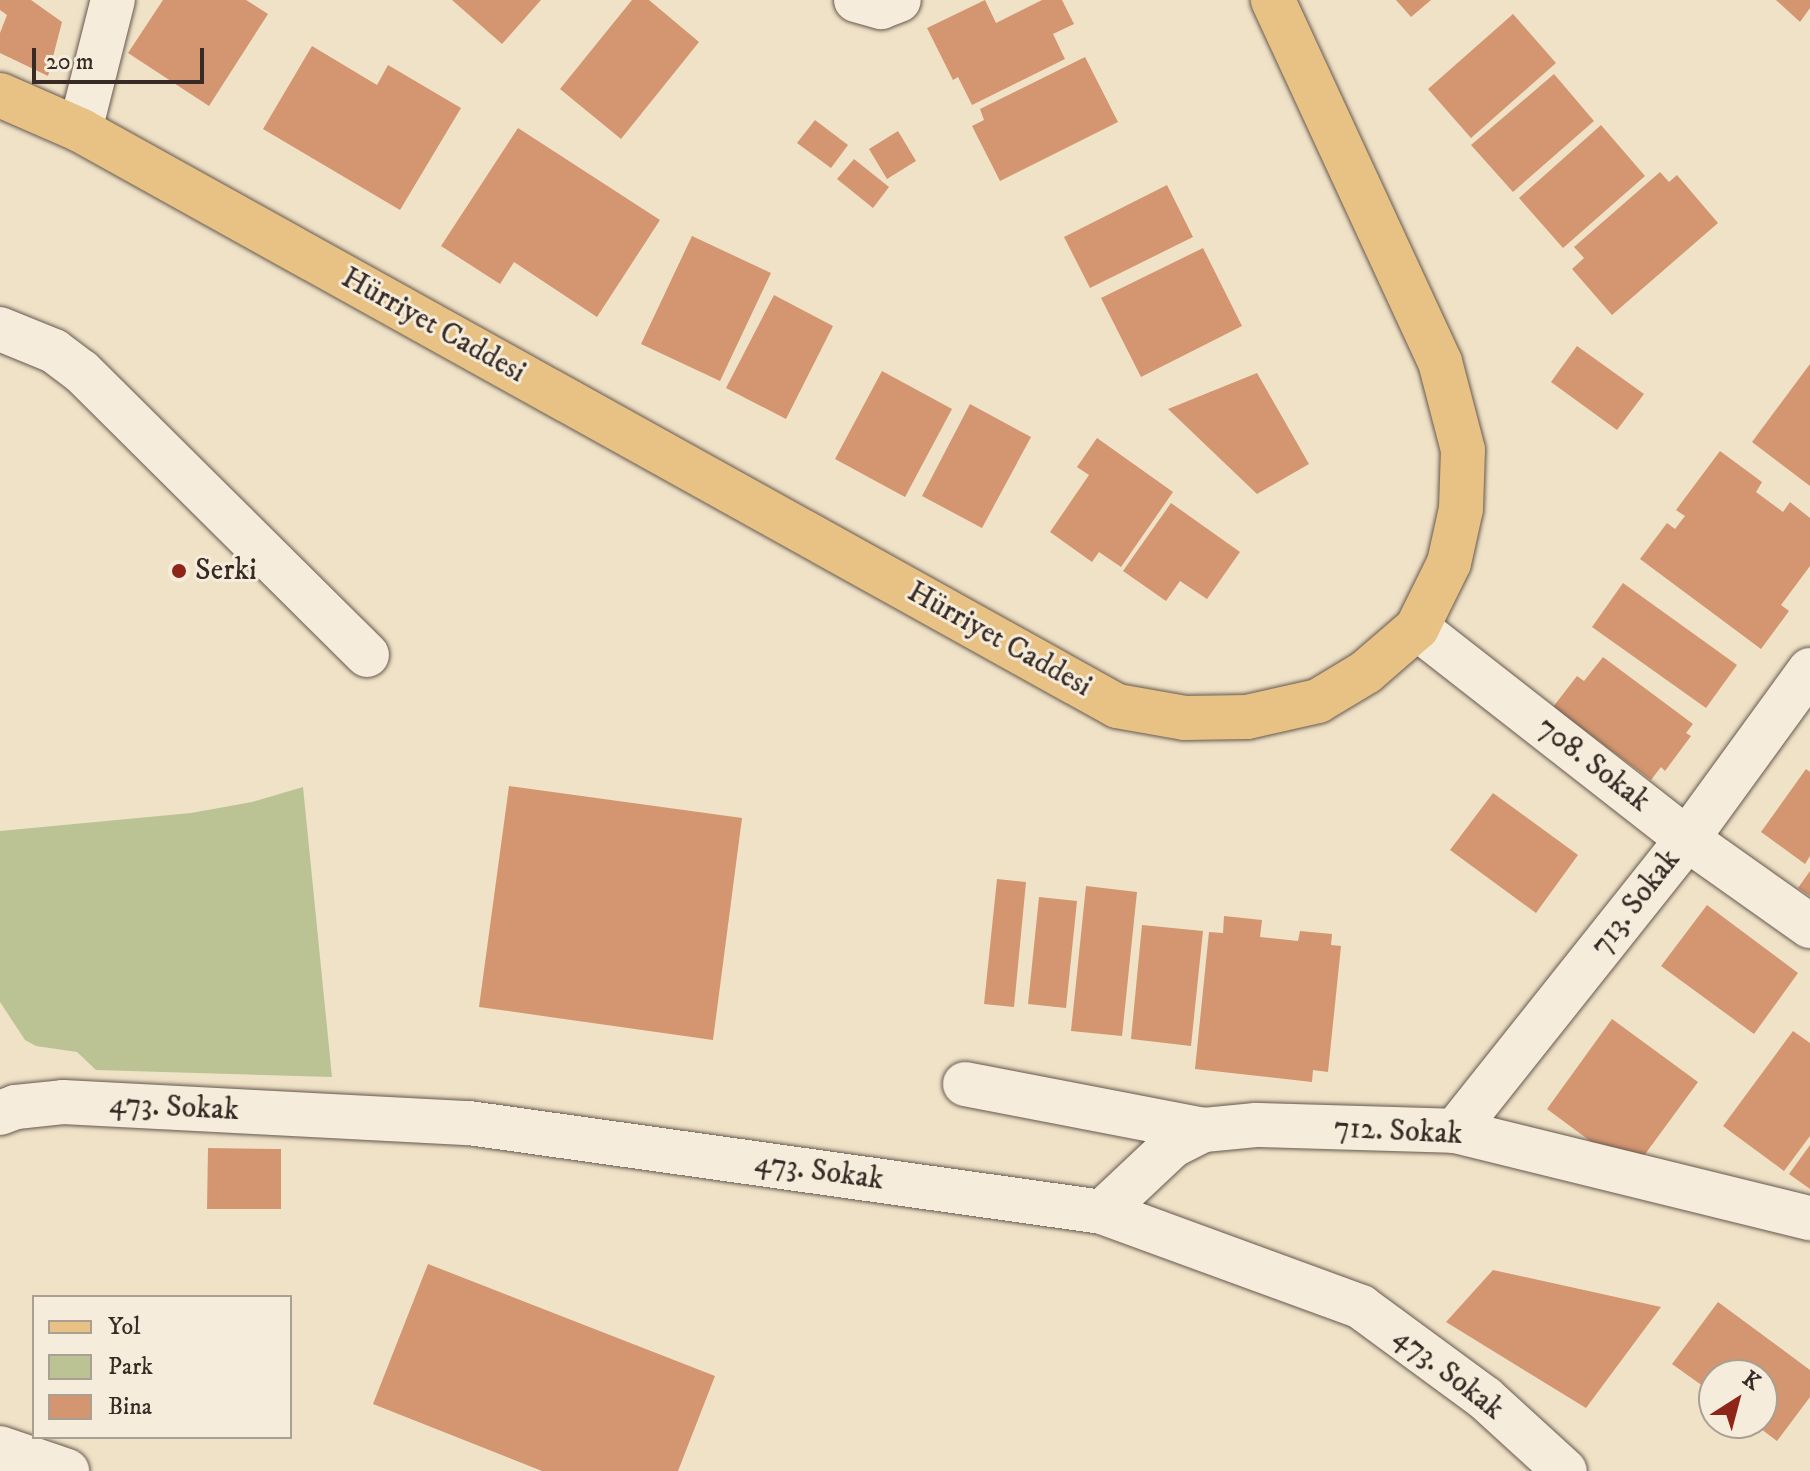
<!DOCTYPE html>
<html>
<head>
<meta charset="utf-8">
<style>
  body { margin:0 }
  #map { position:relative; width:1810px; height:1471px; overflow:hidden; background:#f0e2c7; font-family:"IM FELL DW Pica",serif }
  div>[style] { position:absolute }
  .green>* { inset:0; background:#bbc394 }
  .building>* { inset:0; background:#d39670 }
  .roads { filter:drop-shadow(0 0 2px #66594e) drop-shadow(0 0 2px #66594e) }
  .minor>* { height:44px; margin:-22px; padding:0 22px; transform-origin:22px; border-radius:22px; background:#f5ecdb }
  .major>* { height:44px; margin:-22px; padding:0 22px; transform-origin:22px; border-radius:22px; background:#e8c184 }
  .dots>* { width:22px; height:22px; translate:-50% -50%; box-sizing:border-box; border:4px solid #f5ecdb; border-radius:50% }
  span { translate:-50% -50%; white-space:nowrap; text-align:center; line-height:1.15; -webkit-text-stroke:6px #f5ecdb; paint-order:stroke }
  .street-label { font-size:30px; color:#382b26 }
  .poi-label { font-size:30px; color:#382b26 }
  .left { translate:0 -50%; text-align:left }
  .legend { position:absolute; left:32px; top:1295px; width:260px; height:144px; box-sizing:border-box; background:#f5ecdb; border:2px solid #a99f93; margin:0; padding:10px 14px; list-style:none; font-size:24px; color:#382b26 }
  .legend li { display:flex; align-items:center; gap:16px; height:40px }
  .legend b { width:40px; border:2px solid #a99f93 }
  .north { position:absolute; left:1698px; top:1359px; width:80px; height:80px; box-sizing:border-box; background:#f5ecdb; border:2px solid #a99f93; border-radius:50%; rotate:36deg; font-size:22px; font-weight:700; line-height:32px; text-align:center; color:#382b26 }
  .north::after { content:''; display:block; margin:auto; width:28px; height:36px; background:#8f2418; clip-path:polygon(50% 0,100% 100%,50% 72%,0 100%) }
  .scale { position:absolute; left:32px; top:48px; width:172px; height:36px; box-sizing:border-box; border:4px solid #382b26; border-top:0; padding-left:10px; font-size:24px; line-height:28px; white-space:nowrap; color:#382b26; -webkit-text-stroke:6px #f5ecdb; paint-order:stroke }
</style>
</head>
<body>
<div id="map">
  <div class="green">
    <div style="clip-path:polygon(303px 787px,332px 1077px,96px 1070px,77px 1052px,36px 1046px,25px 1040px,0 1002px,0 831px,191px 813px,252px 802px)"></div>
  </div>
  <div class="building">
    <div style="clip-path:polygon(0 0,31px 0,62px 22px,48px 76px,0 53px,0 33px,7px 15px,0 10px)"></div>
    <div style="clip-path:polygon(163px 0,246px 0,268px 14px,209px 106px,128px 53px)"></div>
    <div style="clip-path:polygon(452px 0,541px 0,502px 44px)"></div>
    <div style="clip-path:polygon(632px 0,649px 0,699px 42px,621px 139px,560px 89px)"></div>
    <div style="clip-path:polygon(985px 0,996px 23px,1042px 0,1062px 0,1074px 24px,1053px 34px,1065px 59px,972px 105px,958px 77px,953px 80px,927px 28px)"></div>
    <div style="clip-path:polygon(1396px 0,1431px 0,1411px 17px)"></div>
    <div style="clip-path:polygon(1776px 0,1810px 0,1810px 8px,1800px 22px)"></div>
    <div style="clip-path:polygon(1513px 14px,1556px 63px,1471px 138px,1428px 89px)"></div>
    <div style="clip-path:polygon(312px 46px,377px 85px,388px 65px,461px 108px,400px 210px,263px 129px)"></div>
    <div style="clip-path:polygon(1085px 57px,1118px 122px,1000px 181px,972px 126px,984px 120px,980px 109px)"></div>
    <div style="clip-path:polygon(1554px 74px,1594px 121px,1513px 192px,1471px 145px)"></div>
    <div style="clip-path:polygon(815px 120px,848px 145px,831px 168px,797px 143px)"></div>
    <div style="clip-path:polygon(1601px 125px,1645px 176px,1563px 248px,1519px 198px)"></div>
    <div style="clip-path:polygon(518px 128px,660px 220px,597px 317px,514px 262px,500px 284px,441px 246px)"></div>
    <div style="clip-path:polygon(898px 131px,916px 161px,887px 179px,869px 149px)"></div>
    <div style="clip-path:polygon(854px 159px,889px 187px,873px 208px,837px 179px)"></div>
    <div style="clip-path:polygon(1660px 172px,1669px 182px,1677px 175px,1718px 223px,1612px 315px,1572px 269px,1584px 258px,1574px 247px)"></div>
    <div style="clip-path:polygon(1167px 185px,1193px 237px,1090px 288px,1064px 237px)"></div>
    <div style="clip-path:polygon(692px 236px,771px 273px,720px 381px,641px 344px)"></div>
    <div style="clip-path:polygon(1203px 248px,1242px 326px,1141px 377px,1101px 298px)"></div>
    <div style="clip-path:polygon(774px 295px,833px 326px,786px 419px,726px 388px)"></div>
    <div style="clip-path:polygon(1577px 346px,1644px 394px,1617px 430px,1551px 382px)"></div>
    <div style="clip-path:polygon(1810px 364px,1810px 486px,1752px 442px)"></div>
    <div style="clip-path:polygon(882px 371px,952px 409px,905px 497px,835px 459px)"></div>
    <div style="clip-path:polygon(1257px 373px,1309px 464px,1257px 494px,1168px 409px)"></div>
    <div style="clip-path:polygon(970px 404px,1031px 437px,982px 528px,922px 496px)"></div>
    <div style="clip-path:polygon(1097px 438px,1173px 492px,1121px 567px,1099px 552px,1092px 562px,1050px 532px,1089px 475px,1077px 467px)"></div>
    <div style="clip-path:polygon(1720px 451px,1762px 482px,1756px 492px,1783px 512px,1790px 502px,1810px 518px,1810px 566px,1781px 605px,1789px 611px,1761px 649px,1640px 559px,1667px 523px,1675px 529px,1685px 516px,1676px 510px)"></div>
    <div style="clip-path:polygon(1171px 503px,1240px 552px,1207px 599px,1180px 581px,1166px 601px,1123px 571px)"></div>
    <div style="clip-path:polygon(1623px 583px,1737px 665px,1706px 708px,1592px 627px)"></div>
    <div style="clip-path:polygon(1603px 657px,1693px 724px,1686px 733px,1691px 736px,1665px 771px,1661px 767px,1651px 780px,1553px 707px,1577px 676px,1584px 681px)"></div>
    <div style="clip-path:polygon(1806px 769px,1810px 772px,1810px 856px,1805px 864px,1761px 832px)"></div>
    <div style="clip-path:polygon(509px 786px,742px 818px,713px 1040px,479px 1007px)"></div>
    <div style="clip-path:polygon(1493px 793px,1578px 855px,1536px 913px,1450px 850px)"></div>
    <div style="clip-path:polygon(1810px 871px,1810px 896px,1798px 888px)"></div>
    <div style="clip-path:polygon(997px 879px,1026px 882px,1014px 1007px,984px 1004px)"></div>
    <div style="clip-path:polygon(1086px 886px,1137px 892px,1122px 1036px,1071px 1031px)"></div>
    <div style="clip-path:polygon(1039px 897px,1077px 901px,1066px 1008px,1028px 1004px)"></div>
    <div style="clip-path:polygon(1707px 905px,1798px 973px,1754px 1034px,1661px 966px)"></div>
    <div style="clip-path:polygon(1224px 916px,1262px 920px,1260px 937px,1298px 941px,1300px 931px,1332px 934px,1331px 945px,1341px 946px,1328px 1072px,1313px 1070px,1312px 1082px,1195px 1069px,1209px 932px,1223px 933px)"></div>
    <div style="clip-path:polygon(1142px 925px,1203px 931px,1191px 1046px,1131px 1039px)"></div>
    <div style="clip-path:polygon(1612px 1019px,1698px 1082px,1632px 1172px,1547px 1109px)"></div>
    <div style="clip-path:polygon(1793px 1031px,1810px 1043px,1810px 1136px,1784px 1171px,1723px 1126px)"></div>
    <div style="clip-path:polygon(1810px 1145px,1810px 1189px,1789px 1174px)"></div>
    <div style="clip-path:polygon(208px 1148px,281px 1149px,281px 1209px,207px 1209px)"></div>
    <div style="clip-path:polygon(428px 1264px,715px 1376px,678px 1471px,542px 1471px,373px 1404px)"></div>
    <div style="clip-path:polygon(1493px 1270px,1661px 1307px,1586px 1408px,1446px 1322px)"></div>
    <div style="clip-path:polygon(1718px 1302px,1810px 1370px,1810px 1397px,1777px 1441px,1753px 1423px,1762px 1423px,1762px 1375px,1714px 1375px,1714px 1394px,1672px 1364px)"></div>
  </div>
  <div class="roads">
    <div class="minor">
      <div style="left:856px;top:0;width:26px;rotate:16deg"></div>
      <div style="left:881px;top:7px;width:19px;rotate:-21deg"></div>
      <div style="left:80px;top:130px;width:134px;rotate:-75.8deg"></div>
      <div style="left:0;top:329px;width:58px;rotate:22.2deg"></div>
      <div style="left:54px;top:351px;width:34px;rotate:37deg"></div>
      <div style="left:81px;top:371px;width:403px;rotate:44.8deg"></div>
      <div style="left:1417px;top:628px;width:343px;rotate:38deg"></div>
      <div style="left:1687px;top:839px;width:151px;rotate:35.3deg"></div>
      <div style="left:965px;top:1084px;width:243px;rotate:10.9deg"></div>
      <div style="left:0;top:1113px;width:17px;rotate:-21deg"></div>
      <div style="left:16px;top:1107px;width:47px;rotate:-6.1deg"></div>
      <div style="left:63px;top:1102px;width:407px;rotate:3deg"></div>
      <div style="left:469px;top:1123px;width:639px;rotate:8deg"></div>
      <div style="left:1102px;top:1212px;width:276px;rotate:20.1deg"></div>
      <div style="left:1361px;top:1307px;width:154px;rotate:36.3deg"></div>
      <div style="left:1485px;top:1398px;width:108px;rotate:42.4deg"></div>
      <div style="left:1455px;top:1131px;width:373px;rotate:-51.5deg"></div>
      <div style="left:1687px;top:839px;width:209px;rotate:-54deg"></div>
      <div style="left:1102px;top:1212px;width:96px;rotate:-43.3deg"></div>
      <div style="left:1172px;top:1146px;width:36px;rotate:-27deg"></div>
      <div style="left:1204px;top:1130px;width:52px;rotate:-5.5deg"></div>
      <div style="left:1256px;top:1125px;width:199px;rotate:1.7deg"></div>
      <div style="left:1455px;top:1131px;width:366px;rotate:13.8deg"></div>
      <div style="left:0;top:1448px;width:71px;rotate:18.9deg"></div>
    </div>
    <div class="major">
      <div style="left:0;top:95px;width:87px;rotate:23.6deg"></div>
      <div style="left:80px;top:130px;width:1186px;rotate:29.05deg"></div>
      <div style="left:1117px;top:706px;width:69px;rotate:10deg"></div>
      <div style="left:1185px;top:718px;width:62px;rotate:-0.9deg"></div>
      <div style="left:1247px;top:717px;width:73px;rotate:-12.7deg"></div>
      <div style="left:1318px;top:701px;width:56px;rotate:-31.1deg"></div>
      <div style="left:1366px;top:672px;width:67px;rotate:-40.8deg"></div>
      <div style="left:1417px;top:628px;width:72px;rotate:-63.8deg"></div>
      <div style="left:1449px;top:563px;width:55px;rotate:-77.5deg"></div>
      <div style="left:1461px;top:509px;width:59px;rotate:-88.1deg"></div>
      <div style="left:1463px;top:450px;width:91px;rotate:-104.6deg"></div>
      <div style="left:1440px;top:362px;width:399px;rotate:-114.8deg"></div>
    </div>
  </div>
  <div class="dots">
    <div style="left:179px;top:571px;background:#8f2418"></div>
  </div>
  <div class="street-label">
    <span style="left:433px;top:326px;rotate:29deg">Hürriyet Caddesi</span>
    <span style="left:999px;top:640px;rotate:29deg">Hürriyet Caddesi</span>
    <span style="left:1593px;top:765px;rotate:38deg">708. Sokak</span>
    <span style="left:1636px;top:903px;rotate:-52deg">713. Sokak</span>
    <span style="left:174px;top:1108px;rotate:3deg">473. Sokak</span>
    <span style="left:1398px;top:1132px;rotate:3deg">712. Sokak</span>
    <span style="left:819px;top:1172px;rotate:8deg">473. Sokak</span>
    <span style="left:1448px;top:1374px;rotate:38deg">473. Sokak</span>
  </div>
  <div class="poi-label">
    <span class="left" style="left:195px;top:571px">Serki</span>
  </div>
  <ul class="legend">
  <li><b style="height:10px;background:#e8c184"></b>Yol</li>
  <li><b style="height:22px;background:#bbc394"></b>Park</li>
  <li><b style="height:22px;background:#d39670"></b>Bina</li>
  </ul>
  <div class="north">K</div>
  <div class="scale">20 m</div>
</div>
</body>
</html>
